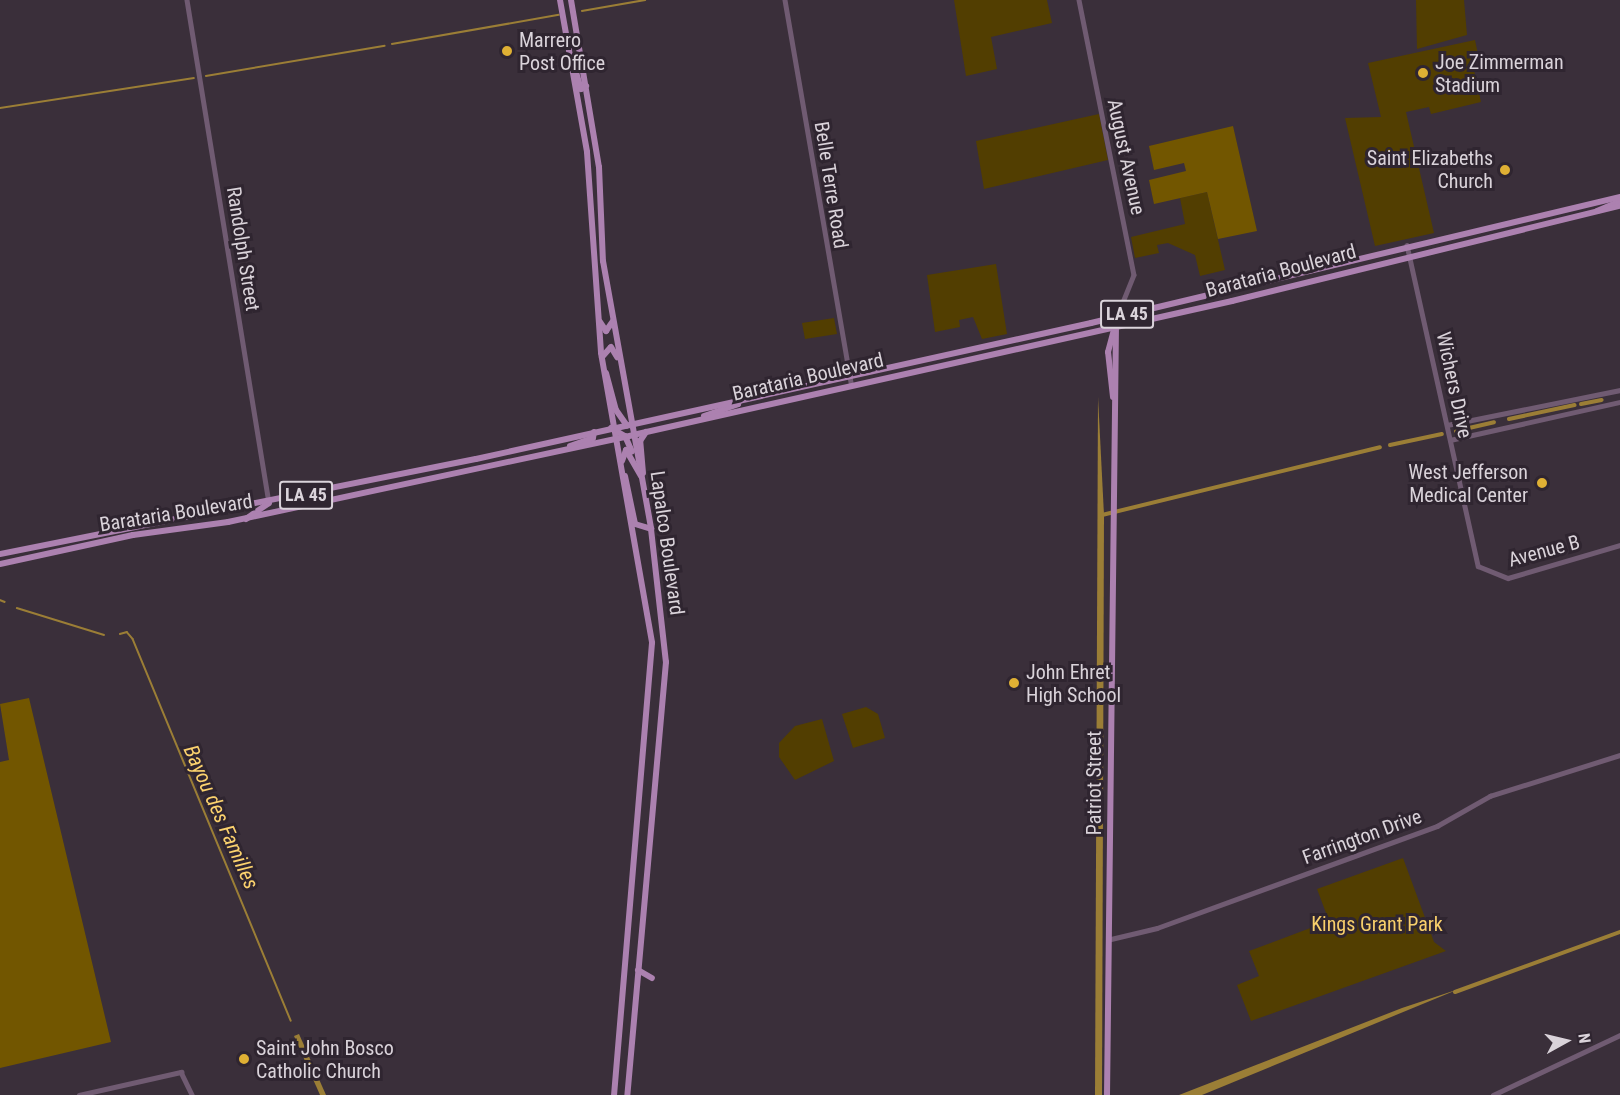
<!DOCTYPE html>
<html>
<head>
<meta charset="utf-8">
<style>
  body { margin:0 }
  #map { position:relative; width:1620px; height:1095px; overflow:hidden; background:#3a2f3a; font-family:"Roboto Condensed",sans-serif }
  div>[style] { position:absolute }
  .green>* { inset:0; background:#523e01 }
  .forest>* { inset:0; background:#725600 }
  .water>* { inset:0; background:#9b7e36 }
  .stream>* { height:1.5px; margin:-0.75px; padding:0 0.75px; transform-origin:0.75px; border-radius:0.75px; background:#9b7e36 }
  .canal>* { height:4px; margin:-2px; padding:0 2px; transform-origin:2px; border-radius:2px; background:#9b7e36 }
  .minor>* { height:4.5px; margin:-2.25px; padding:0 2.25px; transform-origin:2.25px; border-radius:2.25px; background:#705b72 }
  .major>* { height:6px; margin:-3px; padding:0 3px; transform-origin:3px; border-radius:3px; background:#ac81b0 }
  .dots>* { width:16px; height:16px; translate:-50% -50%; box-sizing:border-box; border:3px solid #2f2530; border-radius:50% }
  span { translate:-50% -50%; white-space:nowrap; text-align:center; line-height:1.15; -webkit-text-stroke:6px #2f2530; paint-order:stroke }
  .shield-label span { padding:2px 4px; background:#2f2530; border:2px solid; border-radius:4px; -webkit-text-stroke-width:0 }
  .shield-label { font-size:18px; color:#dad3da; font-weight:700 }
  .poi-label { font-size:20px; color:#dad3da }
  .left { translate:0 -50%; text-align:left }
  .right { translate:-100% -50%; text-align:right }
  .street-label { font-size:20px; color:#dad3da }
  .park-label { font-size:20px; color:#f8cf6b }
  .water-label { font-size:21px; color:#fbd26e; font-style:italic }
  .north { position:absolute; left:1536px; top:1011px; width:60px; height:60px; -webkit-text-stroke:4px #2f2530; paint-order:stroke; rotate:82deg; font-size:16px; font-weight:700; line-height:24px; text-align:center; color:#dad3da }
  .north::after { content:''; display:block; margin:auto; width:21px; height:27px; background:#dad3da; clip-path:polygon(50% 0,100% 100%,50% 72%,0 100%) }
</style>
</head>
<body>
<div id="map">
  <div class="green">
    <div style="clip-path:polygon(954px 0,1047px 0,1052px 23px,991px 37px,997px 69px,966px 76px)"></div>
    <div style="clip-path:polygon(1416px 0,1464px 0,1467px 35px,1417px 49px)"></div>
    <div style="clip-path:polygon(1475px 40px,1479px 59px,1472px 61px,1481px 102px,1431px 114px,1429px 107px,1406px 112px,1434px 233px,1375px 246px,1345px 118px,1381px 117px,1368px 63px)"></div>
    <div style="clip-path:polygon(1099px 114px,1108px 160px,984px 189px,976px 141px)"></div>
    <div style="clip-path:polygon(1207px 192px,1225px 270px,1200px 276px,1195px 255px,1168px 243px,1157px 245px,1159px 253px,1135px 258px,1131px 237px,1185px 224px,1180px 198px)"></div>
    <div style="clip-path:polygon(996px 264px,1007px 334px,982px 339px,973px 317px,959px 320px,960px 327px,935px 332px,927px 275px)"></div>
    <div style="clip-path:polygon(834px 318px,837px 334px,805px 339px,802px 323px)"></div>
    <div style="clip-path:polygon(866px 707px,878px 714px,885px 738px,853px 748px,842px 714px)"></div>
    <div style="clip-path:polygon(822px 719px,834px 761px,795px 780px,779px 757px,779px 743px,795px 726px)"></div>
    <div style="clip-path:polygon(1403px 858px,1434px 942px,1446px 951px,1251px 1021px,1237px 985px,1259px 976px,1249px 951px,1329px 921px,1317px 889px)"></div>
  </div>
  <div class="forest">
    <div style="clip-path:polygon(1233px 126px,1257px 231px,1218px 239px,1207px 192px,1154px 204px,1149px 180px,1186px 171px,1184px 163px,1154px 170px,1149px 146px)"></div>
    <div style="clip-path:polygon(29px 698px,111px 1042px,0 1068px,0 762px,9px 760px,0 704px)"></div>
  </div>
  <div class="water">
    <div style="clip-path:polygon(1098px 397px,1104px 515px,1102px 1095px,1095px 1095px)"></div>
    <div style="clip-path:polygon(1459px 989px,1202px 1095px,1179px 1095px,1402px 1008px)"></div>
    <div style="clip-path:polygon(299px 1034px,326px 1095px,320px 1095px,294px 1036px)"></div>
  </div>
  <div class="stream">
    <div style="left:582px;top:11px;width:64px;rotate:-9.9deg"></div>
    <div style="left:392px;top:44px;width:169px;rotate:-9.9deg"></div>
    <div style="left:206px;top:76px;width:181px;rotate:-9.6deg"></div>
    <div style="left:0;top:108px;width:196px;rotate:-8.8deg"></div>
    <div style="left:0;top:600px;width:5px;rotate:22deg"></div>
    <div style="left:17px;top:608px;width:91px;rotate:17.2deg"></div>
    <div style="left:120px;top:634px;width:7px;rotate:-16deg"></div>
    <div style="left:127px;top:632px;width:9px;rotate:49deg"></div>
    <div style="left:133px;top:639px;width:413px;rotate:67.5deg"></div>
  </div>
  <div class="canal">
    <div style="left:1581px;top:404px;width:21px;rotate:-11deg"></div>
    <div style="left:1509px;top:419px;width:67px;rotate:-12deg"></div>
    <div style="left:1456px;top:431px;width:39px;rotate:-13deg"></div>
    <div style="left:1390px;top:445px;width:53px;rotate:-11.9deg"></div>
    <div style="left:1102px;top:515px;width:286px;rotate:-13.7deg"></div>
    <div style="left:1455px;top:992px;width:176px;rotate:-20deg"></div>
  </div>
  <div class="minor">
    <div style="left:187px;top:0;width:510px;rotate:80.74deg"></div>
    <div style="left:785px;top:0;width:389px;rotate:80.2deg"></div>
    <div style="left:1079px;top:0;width:280px;rotate:78.7deg"></div>
    <div style="left:1134px;top:275px;width:45px;rotate:112deg"></div>
    <div style="left:1407px;top:245px;width:329px;rotate:77.5deg"></div>
    <div style="left:1478px;top:566px;width:32px;rotate:22deg"></div>
    <div style="left:1508px;top:578px;width:117px;rotate:-16.4deg"></div>
    <div style="left:1126px;top:302px;width:17px;rotate:33deg"></div>
    <div style="left:1447px;top:425px;width:177px;rotate:-11.4deg"></div>
    <div style="left:1450px;top:440px;width:174px;rotate:-12.6deg"></div>
    <div style="left:1111px;top:939px;width:47px;rotate:-13.4deg"></div>
    <div style="left:1157px;top:928px;width:298px;rotate:-20deg"></div>
    <div style="left:1437px;top:826px;width:61px;rotate:-29.5deg"></div>
    <div style="left:1490px;top:796px;width:136px;rotate:-17.5deg"></div>
    <div style="left:79px;top:1095px;width:105px;rotate:-12.7deg"></div>
    <div style="left:181px;top:1072px;width:25px;rotate:64deg"></div>
    <div style="left:1493px;top:1095px;width:140px;rotate:-25.3deg"></div>
  </div>
  <div class="major">
    <div style="left:560px;top:0;width:154px;rotate:79.9deg"></div>
    <div style="left:587px;top:152px;width:201px;rotate:86deg"></div>
    <div style="left:601px;top:353px;width:294px;rotate:80deg"></div>
    <div style="left:652px;top:643px;width:454px;rotate:94.8deg"></div>
    <div style="left:571px;top:0;width:169px;rotate:80.5deg"></div>
    <div style="left:599px;top:167px;width:94px;rotate:87.6deg"></div>
    <div style="left:603px;top:261px;width:272px;rotate:79.8deg"></div>
    <div style="left:651px;top:529px;width:134px;rotate:83.6deg"></div>
    <div style="left:666px;top:662px;width:435px;rotate:95.1deg"></div>
    <div style="left:574px;top:65px;width:25px;rotate:74deg"></div>
    <div style="left:581px;top:89px;width:6px;rotate:-31deg"></div>
    <div style="left:1597px;top:211px;width:25px;rotate:-23deg"></div>
    <div style="left:600px;top:322px;width:11px;rotate:56deg"></div>
    <div style="left:606px;top:331px;width:12px;rotate:-55deg"></div>
    <div style="left:602px;top:357px;width:13px;rotate:-48deg"></div>
    <div style="left:611px;top:347px;width:12px;rotate:59deg"></div>
    <div style="left:606px;top:373px;width:38px;rotate:75deg"></div>
    <div style="left:616px;top:410px;width:19px;rotate:55deg"></div>
    <div style="left:1113px;top:397px;width:45px;rotate:-96.3deg"></div>
    <div style="left:1108px;top:352px;width:23px;rotate:-75deg"></div>
    <div style="left:704px;top:416px;width:36px;rotate:-19deg"></div>
    <div style="left:738px;top:404px;width:5px;rotate:-68deg"></div>
    <div style="left:611px;top:428px;width:16px;rotate:30deg"></div>
    <div style="left:625px;top:436px;width:17px;rotate:66deg"></div>
    <div style="left:570px;top:446px;width:24px;rotate:-19deg"></div>
    <div style="left:593px;top:438px;width:6px;rotate:-81deg"></div>
    <div style="left:622px;top:461px;width:12px;rotate:-70deg"></div>
    <div style="left:626px;top:450px;width:30px;rotate:60deg"></div>
    <div style="left:643px;top:473px;width:32px;rotate:-95deg"></div>
    <div style="left:640px;top:441px;width:11px;rotate:-56deg"></div>
    <div style="left:625px;top:476px;width:49px;rotate:78.2deg"></div>
    <div style="left:635px;top:524px;width:17px;rotate:17deg"></div>
    <div style="left:246px;top:519px;width:28px;rotate:-35deg"></div>
    <div style="left:0;top:554px;width:485px;rotate:-11.3deg"></div>
    <div style="left:476px;top:459px;width:630px;rotate:-12.47deg"></div>
    <div style="left:1091px;top:323px;width:544px;rotate:-13.4deg"></div>
    <div style="left:0;top:564px;width:136px;rotate:-12.3deg"></div>
    <div style="left:133px;top:535px;width:96px;rotate:-7.8deg"></div>
    <div style="left:228px;top:522px;width:414px;rotate:-12.1deg"></div>
    <div style="left:633px;top:435px;width:614px;rotate:-12.61deg"></div>
    <div style="left:1232px;top:301px;width:399px;rotate:-13.8deg"></div>
    <div style="left:638px;top:970px;width:16px;rotate:30deg"></div>
    <div style="left:1107px;top:1095px;width:772px;rotate:-89.33deg"></div>
  </div>
  <div class="dots">
    <div style="left:507px;top:51px;background:#dfb034"></div>
    <div style="left:1423px;top:73px;background:#dfb034"></div>
    <div style="left:1505px;top:170px;background:#dfb034"></div>
    <div style="left:1542px;top:483px;background:#dfb034"></div>
    <div style="left:1014px;top:683px;background:#dfb034"></div>
    <div style="left:244px;top:1059px;background:#dfb034"></div>
  </div>
  <div class="shield-label">
    <span style="left:1127px;top:314px">LA 45</span>
    <span style="left:306px;top:495px">LA 45</span>
  </div>
  <div class="poi-label">
    <span class="left" style="left:519px;top:52px">Marrero<br>Post Office</span>
    <span class="left" style="left:1435px;top:74px">Joe Zimmerman<br>Stadium</span>
    <span class="right" style="left:1493px;top:170px">Saint Elizabeths<br>Church</span>
    <span class="right" style="left:1528px;top:484px">West Jefferson<br>Medical Center</span>
    <span class="left" style="left:1026px;top:684px">John Ehret<br>High School</span>
    <span class="left" style="left:256px;top:1060px">Saint John Bosco<br>Catholic Church</span>
  </div>
  <div class="street-label">
    <span style="left:1126px;top:157px;rotate:78deg">August Avenue</span>
    <span style="left:831px;top:185px;rotate:81deg">Belle Terre Road</span>
    <span style="left:243px;top:249px;rotate:81deg">Randolph Street</span>
    <span style="left:1281px;top:271px;rotate:-15deg">Barataria Boulevard</span>
    <span style="left:808px;top:377px;rotate:-13deg">Barataria Boulevard</span>
    <span style="left:1454px;top:385px;rotate:78deg">Wichers Drive</span>
    <span style="left:176px;top:513px;rotate:-9deg">Barataria Boulevard</span>
    <span style="left:667px;top:543px;rotate:82deg">Lapalco Boulevard</span>
    <span style="left:1544px;top:551px;rotate:-15deg">Avenue B</span>
    <span style="left:1094px;top:783px;rotate:-90deg">Patriot Street</span>
    <span style="left:1362px;top:837px;rotate:-20deg">Farrington Drive</span>
  </div>
  <div class="park-label">
    <span style="left:1377px;top:924px">Kings Grant Park</span>
  </div>
  <div class="water-label">
    <span style="left:221px;top:817px;rotate:66deg">Bayou des Familles</span>
  </div>
  <div class="north">N</div>
</div>
</body>
</html>
